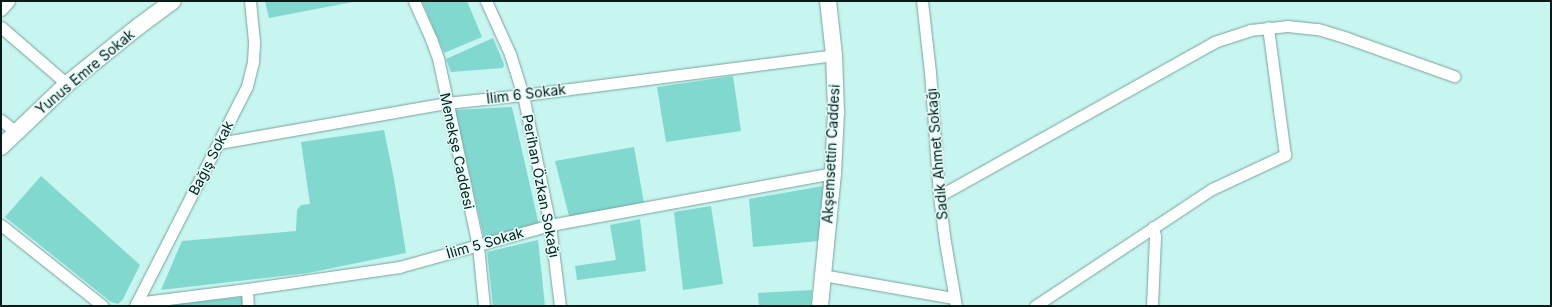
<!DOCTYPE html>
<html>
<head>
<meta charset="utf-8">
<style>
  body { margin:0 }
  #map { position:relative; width:1552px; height:307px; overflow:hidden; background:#c7f5ef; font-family:Inter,sans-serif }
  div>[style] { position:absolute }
  .green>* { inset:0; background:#81d8ce }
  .roads { filter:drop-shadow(0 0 1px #76a29c) drop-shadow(0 0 1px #76a29c) }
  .street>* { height:11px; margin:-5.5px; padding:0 5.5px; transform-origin:5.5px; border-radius:5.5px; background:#fff }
  .secondary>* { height:16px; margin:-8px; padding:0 8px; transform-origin:8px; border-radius:8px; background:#fff }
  span { translate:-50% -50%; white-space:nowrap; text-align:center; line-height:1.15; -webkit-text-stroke:3px #e3fefb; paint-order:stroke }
  .street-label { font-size:14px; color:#091b19 }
  .frame { position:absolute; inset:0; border:2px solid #091b19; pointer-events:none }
</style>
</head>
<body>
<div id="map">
  <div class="green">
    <div style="clip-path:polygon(265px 1px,358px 1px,269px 18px)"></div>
    <div style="clip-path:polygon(422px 1px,467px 1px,482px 37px,444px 53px)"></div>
    <div style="clip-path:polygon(493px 38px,504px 64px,503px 68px,451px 72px,446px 59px)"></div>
    <div style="clip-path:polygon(733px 76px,741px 131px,666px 142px,657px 87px)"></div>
    <div style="clip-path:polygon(512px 107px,539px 225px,484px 238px,455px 110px)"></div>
    <div style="clip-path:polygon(384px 130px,394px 179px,406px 253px,308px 273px,161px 290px,182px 241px,296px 231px,297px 210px,301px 205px,310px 204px,301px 142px)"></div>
    <div style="clip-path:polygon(634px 147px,644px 203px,569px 216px,555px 161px)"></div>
    <div style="clip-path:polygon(41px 176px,140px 265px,123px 299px,118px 304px,111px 302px,5px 217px)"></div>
    <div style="clip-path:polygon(823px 186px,819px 241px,753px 247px,749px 199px)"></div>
    <div style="clip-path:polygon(711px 206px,723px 284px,683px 290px,674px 212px)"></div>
    <div style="clip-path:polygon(640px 219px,646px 271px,577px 280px,575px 266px,616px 260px,610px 225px)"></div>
    <div style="clip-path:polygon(538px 240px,545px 306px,493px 306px,487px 252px)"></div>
    <div style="clip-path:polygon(812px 290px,811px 306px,759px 306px,758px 293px)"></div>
    <div style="clip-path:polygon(244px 297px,244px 306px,154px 306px)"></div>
  </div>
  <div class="roads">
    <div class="street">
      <div style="left:414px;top:1px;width:42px;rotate:65.9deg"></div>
      <div style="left:431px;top:39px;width:20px;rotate:70deg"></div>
      <div style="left:438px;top:58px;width:192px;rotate:78deg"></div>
      <div style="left:478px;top:246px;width:60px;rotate:84.3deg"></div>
      <div style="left:486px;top:1px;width:58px;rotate:65.6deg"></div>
      <div style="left:510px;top:54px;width:43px;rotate:72.4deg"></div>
      <div style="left:523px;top:95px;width:133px;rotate:78.3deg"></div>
      <div style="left:550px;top:225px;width:82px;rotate:83deg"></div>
      <div style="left:922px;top:1px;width:71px;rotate:83.6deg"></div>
      <div style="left:930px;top:72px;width:124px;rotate:85.8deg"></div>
      <div style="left:939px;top:196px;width:46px;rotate:82.6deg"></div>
      <div style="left:945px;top:242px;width:65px;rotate:80.2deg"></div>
      <div style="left:1px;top:10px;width:12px;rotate:-48deg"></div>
      <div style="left:1px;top:27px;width:87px;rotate:40.8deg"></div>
      <div style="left:1px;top:120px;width:19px;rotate:39deg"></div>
      <div style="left:219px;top:143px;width:230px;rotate:-10deg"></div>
      <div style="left:446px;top:103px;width:77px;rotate:-5.9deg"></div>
      <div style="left:523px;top:95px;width:314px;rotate:-7.3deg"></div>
      <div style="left:939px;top:196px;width:315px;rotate:-29.2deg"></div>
      <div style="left:1214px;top:42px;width:38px;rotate:-18deg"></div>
      <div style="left:1250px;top:30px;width:37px;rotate:-6deg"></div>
      <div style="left:1287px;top:26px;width:31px;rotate:6deg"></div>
      <div style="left:1318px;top:29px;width:30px;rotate:17deg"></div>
      <div style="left:1347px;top:38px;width:114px;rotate:19.6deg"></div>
      <div style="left:1px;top:225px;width:130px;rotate:38.5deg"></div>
      <div style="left:823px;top:275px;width:133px;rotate:10deg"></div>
      <div style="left:247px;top:289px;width:17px;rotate:87deg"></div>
      <div style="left:136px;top:303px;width:112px;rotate:-7.2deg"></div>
      <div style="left:247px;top:289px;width:154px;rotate:-8.2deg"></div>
      <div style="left:399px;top:267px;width:157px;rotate:-15.5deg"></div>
      <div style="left:550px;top:225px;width:288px;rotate:-10.4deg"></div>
      <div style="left:135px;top:306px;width:247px;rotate:-63deg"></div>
      <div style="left:247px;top:86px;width:25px;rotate:-76deg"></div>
      <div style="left:253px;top:62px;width:21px;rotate:-87deg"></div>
      <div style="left:254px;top:41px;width:40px;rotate:-95.7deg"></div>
      <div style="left:1035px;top:306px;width:212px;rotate:-33.5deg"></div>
      <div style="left:1212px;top:189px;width:81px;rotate:-25deg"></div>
      <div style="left:1285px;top:155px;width:129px;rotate:-97.6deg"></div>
      <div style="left:1152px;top:306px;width:70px;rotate:-87.5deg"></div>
      <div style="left:1155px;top:236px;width:9px;rotate:-103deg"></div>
    </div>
    <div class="secondary">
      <div style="left:1px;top:147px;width:91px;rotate:-43.7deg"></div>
      <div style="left:67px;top:84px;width:92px;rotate:-38.9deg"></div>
      <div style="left:139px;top:26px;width:42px;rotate:-36.3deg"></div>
      <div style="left:820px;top:306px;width:134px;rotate:-84.4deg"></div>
      <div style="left:833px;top:173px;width:62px;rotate:-87.2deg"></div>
      <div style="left:836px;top:111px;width:56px;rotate:-92deg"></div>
      <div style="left:834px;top:55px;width:54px;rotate:-96.3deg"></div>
    </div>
  </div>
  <div class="street-label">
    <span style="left:85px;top:72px;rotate:-40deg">Yunus Emre Sokak</span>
    <span style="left:526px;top:94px;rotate:-7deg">İlim 6 Sokak</span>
    <span style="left:457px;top:151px;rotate:78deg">Menekşe Caddesi</span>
    <span style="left:831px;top:154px;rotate:-87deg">Akşemsettin Caddesi</span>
    <span style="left:937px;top:154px;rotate:-95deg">Sadık Ahmet Sokağı</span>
    <span style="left:211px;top:158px;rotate:-63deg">Bağış Sokak</span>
    <span style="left:541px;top:186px;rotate:79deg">Perihan Özkan Sokağı</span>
    <span style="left:485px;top:243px;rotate:-16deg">İlim 5 Sokak</span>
  </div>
  <div class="frame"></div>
</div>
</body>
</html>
